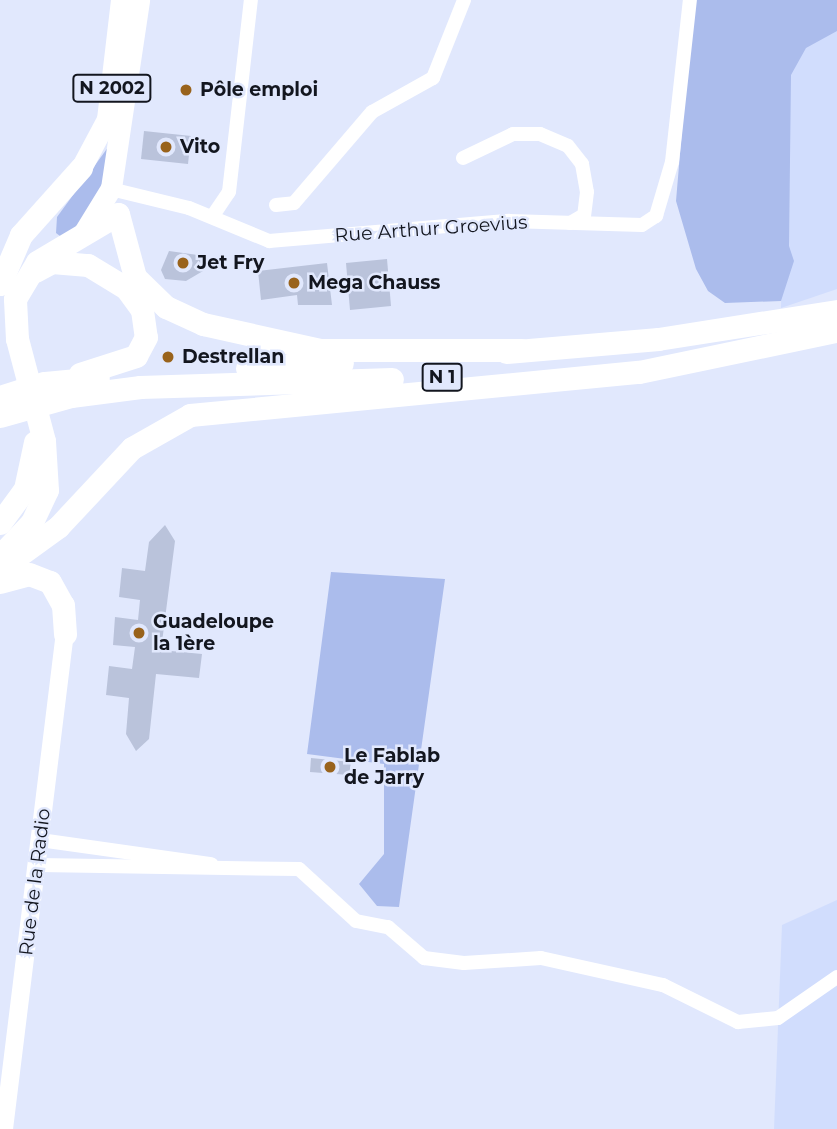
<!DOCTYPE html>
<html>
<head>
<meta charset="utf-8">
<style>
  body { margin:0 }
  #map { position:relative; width:837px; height:1129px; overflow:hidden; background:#e1e8fd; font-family:Montserrat,sans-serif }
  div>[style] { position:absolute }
  .built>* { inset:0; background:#d1ddfd }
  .green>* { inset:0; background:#abbcec }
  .building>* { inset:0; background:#bac3db }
  .minor>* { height:14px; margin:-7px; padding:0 7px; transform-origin:7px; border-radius:7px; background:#fff }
  .tertiary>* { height:18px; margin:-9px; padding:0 9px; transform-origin:9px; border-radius:9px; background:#fff }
  .primary>* { height:21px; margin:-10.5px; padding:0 10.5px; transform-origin:10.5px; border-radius:10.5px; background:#fff }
  .trunk>* { height:23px; margin:-11.5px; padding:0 11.5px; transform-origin:11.5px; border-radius:11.5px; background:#fff }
  .dots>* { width:19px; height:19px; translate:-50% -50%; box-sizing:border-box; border:4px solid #e1e8fd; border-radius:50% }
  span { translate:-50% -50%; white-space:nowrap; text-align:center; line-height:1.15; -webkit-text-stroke:5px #e1e8fd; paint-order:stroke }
  .shield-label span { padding:2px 5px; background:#e1e8fd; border:2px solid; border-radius:5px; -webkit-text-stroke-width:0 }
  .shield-label { font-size:18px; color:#13161f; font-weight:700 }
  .poi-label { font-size:19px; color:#13161f; font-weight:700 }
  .left { translate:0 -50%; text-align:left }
  .street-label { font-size:19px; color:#13161f }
</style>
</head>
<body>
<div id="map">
  <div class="built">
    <div style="clip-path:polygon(837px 0,837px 289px,781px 308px,784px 28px)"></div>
    <div style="clip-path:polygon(837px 900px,837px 1129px,774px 1129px,782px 925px)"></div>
  </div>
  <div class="green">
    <div style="clip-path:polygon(693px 0,837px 0,837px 31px,806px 48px,791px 75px,789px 246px,794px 261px,781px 301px,725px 303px,708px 291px,696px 269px,676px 201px)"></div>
    <div style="clip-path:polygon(109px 146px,104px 199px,64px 239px,56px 233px,57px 217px)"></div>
    <div style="clip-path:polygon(331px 572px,445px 579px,399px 907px,377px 906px,359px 884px,384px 854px,384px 764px,307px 754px)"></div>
  </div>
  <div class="building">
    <div style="clip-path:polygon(144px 131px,191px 136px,188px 164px,141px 159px)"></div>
    <div style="clip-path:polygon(169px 251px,205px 256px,203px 271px,186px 281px,165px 279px,161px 270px)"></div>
    <div style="clip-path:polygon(387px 259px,391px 306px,350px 310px,346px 263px)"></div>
    <div style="clip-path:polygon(327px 263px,332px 305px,298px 305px,297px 295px,261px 300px,258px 271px)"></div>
    <div style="clip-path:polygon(165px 525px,175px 541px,161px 650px,202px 654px,199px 678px,156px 674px,149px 739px,136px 751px,126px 734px,129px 698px,106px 695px,109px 666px,132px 669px,135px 647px,113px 645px,115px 617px,138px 620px,140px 600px,119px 597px,122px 568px,145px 571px,149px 542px)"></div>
    <div style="clip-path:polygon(311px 758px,351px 762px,349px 775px,310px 772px)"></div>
  </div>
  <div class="minor">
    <div style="left:463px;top:158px;width:55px;rotate:-25.6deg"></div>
    <div style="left:513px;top:134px;width:27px"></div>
    <div style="left:540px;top:134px;width:30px;rotate:23deg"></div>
    <div style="left:568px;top:146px;width:23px;rotate:52deg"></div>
    <div style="left:582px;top:164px;width:28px;rotate:80deg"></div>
    <div style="left:587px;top:192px;width:23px;rotate:97deg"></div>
    <div style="left:584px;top:215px;width:16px;rotate:150deg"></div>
    <div style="left:119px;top:191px;width:72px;rotate:13.7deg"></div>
    <div style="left:189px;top:208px;width:87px;rotate:22.4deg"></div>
    <div style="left:269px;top:241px;width:241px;rotate:-4.8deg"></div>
    <div style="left:509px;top:221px;width:133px;rotate:1.7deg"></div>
    <div style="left:642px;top:225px;width:17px;rotate:-33deg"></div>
    <div style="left:656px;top:216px;width:56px;rotate:-73.5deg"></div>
    <div style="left:672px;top:162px;width:163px;rotate:-83.7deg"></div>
    <div style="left:276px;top:205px;width:18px;rotate:-6deg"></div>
    <div style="left:294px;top:203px;width:120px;rotate:-49.4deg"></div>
    <div style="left:372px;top:112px;width:70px;rotate:-29.1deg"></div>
    <div style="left:433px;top:78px;width:84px;rotate:-68.3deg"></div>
    <div style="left:212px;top:217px;width:30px;rotate:-56deg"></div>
    <div style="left:229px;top:192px;width:193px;rotate:-83.5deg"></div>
    <div style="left:40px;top:840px;width:173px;rotate:8deg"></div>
    <div style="left:39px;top:865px;width:260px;rotate:0.9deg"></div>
    <div style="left:299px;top:869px;width:77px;rotate:42.4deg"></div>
    <div style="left:356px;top:921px;width:33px;rotate:11deg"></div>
    <div style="left:388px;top:927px;width:48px;rotate:40.7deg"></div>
    <div style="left:424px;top:958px;width:40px;rotate:7.1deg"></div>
    <div style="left:464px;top:963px;width:77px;rotate:-3.7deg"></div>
    <div style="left:541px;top:958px;width:125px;rotate:12.5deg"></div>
    <div style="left:663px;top:985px;width:84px;rotate:26.3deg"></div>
    <div style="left:738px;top:1022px;width:40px;rotate:-5.7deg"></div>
    <div style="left:778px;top:1018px;width:72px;rotate:-34.8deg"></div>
  </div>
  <div class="tertiary">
    <div style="left:4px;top:1129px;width:499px;rotate:-83deg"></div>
  </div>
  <div class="primary">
    <div style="left:81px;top:168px;width:55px;rotate:-62deg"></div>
    <div style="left:107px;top:119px;width:120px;rotate:-83.3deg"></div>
    <div style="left:84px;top:232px;width:52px;rotate:-58.5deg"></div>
    <div style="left:111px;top:188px;width:190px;rotate:-81.5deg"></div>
  </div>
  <div class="trunk">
    <div style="left:35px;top:271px;width:19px;rotate:-28deg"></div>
    <div style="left:52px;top:262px;width:36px;rotate:5deg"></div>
    <div style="left:88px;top:265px;width:44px;rotate:31.2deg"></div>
    <div style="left:126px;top:288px;width:27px;rotate:54deg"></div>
    <div style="left:142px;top:310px;width:27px;rotate:82deg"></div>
    <div style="left:146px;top:337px;width:21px;rotate:118deg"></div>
    <div style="left:136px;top:356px;width:59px;rotate:162.2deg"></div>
    <div style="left:0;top:284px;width:53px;rotate:-66.8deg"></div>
    <div style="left:21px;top:235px;width:90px;rotate:-48.2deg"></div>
    <div style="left:506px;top:352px;width:153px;rotate:-4.9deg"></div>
    <div style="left:658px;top:339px;width:181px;rotate:-8.9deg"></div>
    <div style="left:247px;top:368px;width:95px;rotate:-3deg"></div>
    <div style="left:45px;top:383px;width:53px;rotate:-5.4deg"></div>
    <div style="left:0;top:397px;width:46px;rotate:-17.7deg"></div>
    <div style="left:0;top:416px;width:74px;rotate:-15.7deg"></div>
    <div style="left:71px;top:396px;width:70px;rotate:-7.4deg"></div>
    <div style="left:140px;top:387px;width:252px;rotate:-1.8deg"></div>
    <div style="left:0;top:523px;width:42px;rotate:-53.7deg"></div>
    <div style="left:25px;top:489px;width:48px;rotate:-78deg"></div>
    <div style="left:0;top:556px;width:47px;rotate:-46.7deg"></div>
    <div style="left:32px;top:522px;width:35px;rotate:-65deg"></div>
    <div style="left:47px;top:490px;width:49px;rotate:-93.5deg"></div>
    <div style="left:44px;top:441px;width:106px;rotate:-104.8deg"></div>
    <div style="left:17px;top:339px;width:40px;rotate:-92.9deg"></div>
    <div style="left:15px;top:299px;width:43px;rotate:-59.3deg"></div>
    <div style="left:37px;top:262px;width:94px;rotate:-30.7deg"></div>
    <div style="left:118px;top:214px;width:65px;rotate:74.9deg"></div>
    <div style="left:135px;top:277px;width:43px;rotate:44.1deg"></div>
    <div style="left:166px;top:307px;width:41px;rotate:24.7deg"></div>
    <div style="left:203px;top:324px;width:120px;rotate:12.5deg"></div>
    <div style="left:320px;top:350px;width:201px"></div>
    <div style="left:0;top:569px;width:72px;rotate:-35.9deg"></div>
    <div style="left:58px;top:527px;width:108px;rotate:-46.9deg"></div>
    <div style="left:132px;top:448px;width:67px;rotate:-29.6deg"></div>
    <div style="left:190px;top:415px;width:451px;rotate:-5.5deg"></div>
    <div style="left:639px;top:372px;width:200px;rotate:-11.8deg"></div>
    <div style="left:0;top:582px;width:30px;rotate:-15deg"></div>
    <div style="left:29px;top:574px;width:22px;rotate:21deg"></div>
    <div style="left:50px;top:582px;width:26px;rotate:61deg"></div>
    <div style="left:63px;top:605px;width:29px;rotate:86deg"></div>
  </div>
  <div class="dots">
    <div style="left:186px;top:90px;background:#99631c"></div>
    <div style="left:166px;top:147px;background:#99631c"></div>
    <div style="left:183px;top:263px;background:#99631c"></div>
    <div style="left:294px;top:283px;background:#99631c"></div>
    <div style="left:168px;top:357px;background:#99631c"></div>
    <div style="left:139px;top:633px;background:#99631c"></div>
    <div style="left:330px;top:767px;background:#99631c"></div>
  </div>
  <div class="shield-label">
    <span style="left:112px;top:88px">N 2002</span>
    <span style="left:442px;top:377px">N 1</span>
  </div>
  <div class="poi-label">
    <span class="left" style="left:200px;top:90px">Pôle emploi</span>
    <span class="left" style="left:180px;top:147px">Vito</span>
    <span class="left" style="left:197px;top:263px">Jet Fry</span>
    <span class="left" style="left:308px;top:283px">Mega Chauss</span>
    <span class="left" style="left:182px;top:357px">Destrellan</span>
    <span class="left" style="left:153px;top:633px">Guadeloupe<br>la 1ère</span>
    <span class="left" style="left:344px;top:767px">Le Fablab<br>de Jarry</span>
  </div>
  <div class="street-label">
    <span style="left:431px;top:229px;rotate:-4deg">Rue Arthur Groevius</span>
    <span style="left:35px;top:882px;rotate:-83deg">Rue de la Radio</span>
  </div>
</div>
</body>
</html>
